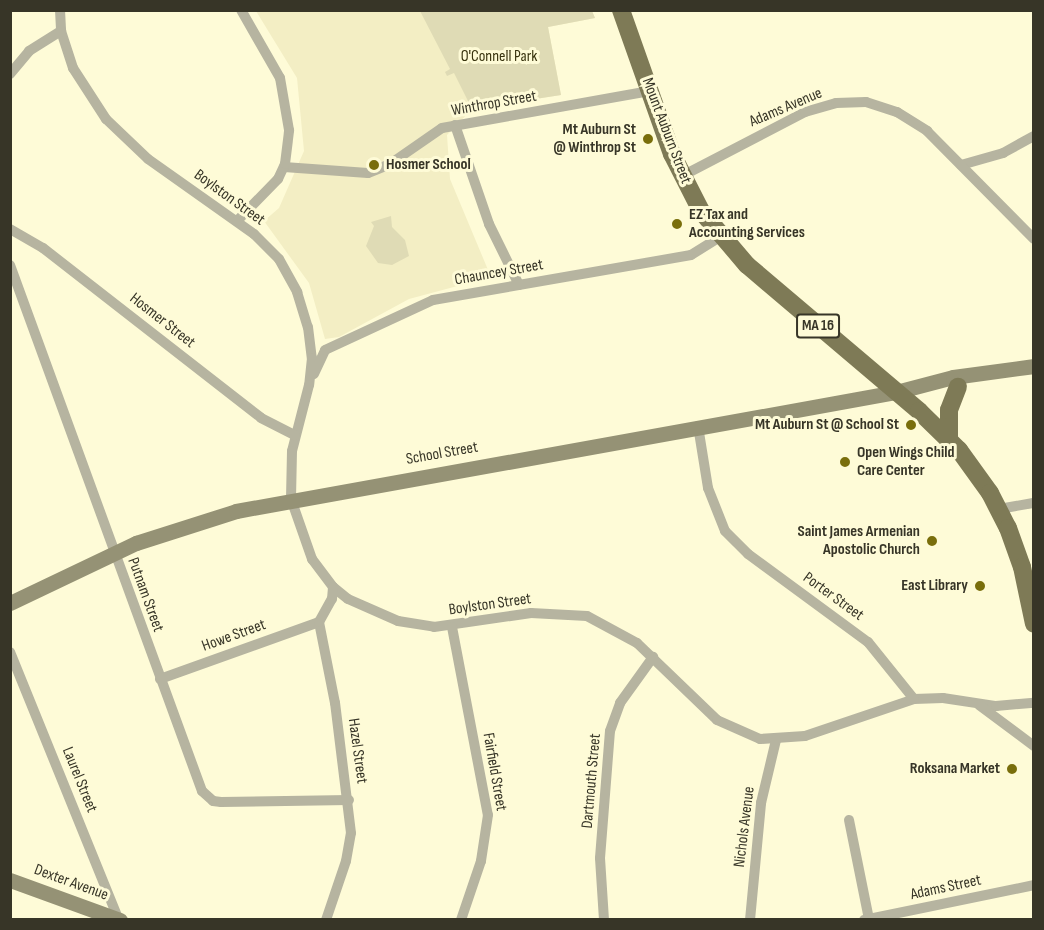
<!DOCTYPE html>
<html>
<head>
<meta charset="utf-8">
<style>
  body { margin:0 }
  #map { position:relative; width:1044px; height:930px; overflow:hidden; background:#fefbd7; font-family:"Sofia Sans Condensed",sans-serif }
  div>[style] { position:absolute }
  .built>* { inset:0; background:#f3eec4 }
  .green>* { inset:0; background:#dfdbb5 }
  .street>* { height:10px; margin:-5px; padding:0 5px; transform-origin:5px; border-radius:5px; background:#b6b4a0 }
  .secondary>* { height:15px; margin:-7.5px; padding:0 7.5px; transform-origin:7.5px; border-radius:7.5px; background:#959275 }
  .primary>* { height:18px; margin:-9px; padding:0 9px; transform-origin:9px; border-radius:9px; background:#7e7a56 }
  .dots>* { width:16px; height:16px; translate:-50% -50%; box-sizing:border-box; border:3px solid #fefbd7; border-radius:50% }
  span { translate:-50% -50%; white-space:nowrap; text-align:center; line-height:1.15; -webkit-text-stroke:6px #fefbd7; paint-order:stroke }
  .shield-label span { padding:2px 4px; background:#fefbd7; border:2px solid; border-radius:4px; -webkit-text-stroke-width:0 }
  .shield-label { font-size:15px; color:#373527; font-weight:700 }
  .park-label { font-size:16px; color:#38330e }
  .street-label { font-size:16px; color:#373527 }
  .poi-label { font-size:16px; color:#373527; font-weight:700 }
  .right { translate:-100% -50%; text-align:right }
  .left { translate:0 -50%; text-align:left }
  .frame { position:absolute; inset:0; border:12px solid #373527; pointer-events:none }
</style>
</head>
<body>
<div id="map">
  <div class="built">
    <div style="clip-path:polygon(256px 11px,592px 11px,595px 18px,548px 27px,561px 95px,472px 109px,447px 135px,450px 179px,491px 277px,409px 299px,339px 337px,325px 339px,309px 283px,264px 221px,279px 208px,304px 151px,297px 78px)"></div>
  </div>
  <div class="green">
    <div style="clip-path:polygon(592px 11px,595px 18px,548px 27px,561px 95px,472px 109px,454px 73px,447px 76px,445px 72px,450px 69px,420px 11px)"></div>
    <div style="clip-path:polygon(391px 216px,392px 227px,405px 240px,409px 256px,392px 265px,378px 263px,366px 246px,374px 226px,371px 222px)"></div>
  </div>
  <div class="street">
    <div style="left:60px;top:10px;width:21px;rotate:87deg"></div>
    <div style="left:61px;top:31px;width:39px;rotate:72deg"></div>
    <div style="left:73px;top:68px;width:61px;rotate:57.1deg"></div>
    <div style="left:106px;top:119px;width:58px;rotate:43.6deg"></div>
    <div style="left:148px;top:159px;width:130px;rotate:35.3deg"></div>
    <div style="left:254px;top:234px;width:35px;rotate:45deg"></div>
    <div style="left:279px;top:259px;width:38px;rotate:61deg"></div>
    <div style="left:297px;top:292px;width:37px;rotate:73deg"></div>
    <div style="left:308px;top:327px;width:31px;rotate:83deg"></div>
    <div style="left:312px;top:358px;width:27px;rotate:96deg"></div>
    <div style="left:309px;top:385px;width:68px;rotate:104.4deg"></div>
    <div style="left:292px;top:451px;width:48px;rotate:91.2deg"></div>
    <div style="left:291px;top:499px;width:64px;rotate:70.7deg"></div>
    <div style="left:312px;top:559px;width:35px;rotate:53deg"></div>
    <div style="left:333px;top:587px;width:19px;rotate:39deg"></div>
    <div style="left:348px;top:599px;width:55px;rotate:23.7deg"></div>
    <div style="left:398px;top:621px;width:36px;rotate:9deg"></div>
    <div style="left:434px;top:627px;width:98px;rotate:-8.2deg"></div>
    <div style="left:531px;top:613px;width:56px;rotate:3.1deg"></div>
    <div style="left:587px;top:616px;width:57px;rotate:28.4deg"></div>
    <div style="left:637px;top:643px;width:111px;rotate:43.9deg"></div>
    <div style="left:717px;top:720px;width:47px;rotate:23.8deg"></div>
    <div style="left:760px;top:739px;width:45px;rotate:-3.8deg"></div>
    <div style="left:805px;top:736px;width:115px;rotate:-18.7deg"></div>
    <div style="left:914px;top:699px;width:29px;rotate:-2deg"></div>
    <div style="left:943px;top:698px;width:54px;rotate:8.6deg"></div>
    <div style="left:996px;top:706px;width:38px;rotate:-5deg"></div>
    <div style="left:10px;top:74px;width:30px;rotate:-50deg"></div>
    <div style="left:29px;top:51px;width:38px;rotate:-32deg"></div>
    <div style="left:455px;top:125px;width:105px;rotate:71deg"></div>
    <div style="left:489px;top:224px;width:68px;rotate:63.8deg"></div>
    <div style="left:961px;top:165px;width:44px;rotate:-15.9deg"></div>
    <div style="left:1003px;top:153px;width:35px;rotate:-29deg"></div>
    <div style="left:284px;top:167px;width:84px;rotate:4.1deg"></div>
    <div style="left:368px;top:173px;width:24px;rotate:-22deg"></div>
    <div style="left:390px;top:164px;width:63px;rotate:-34.7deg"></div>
    <div style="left:442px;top:128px;width:211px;rotate:-10.1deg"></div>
    <div style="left:682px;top:176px;width:139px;rotate:-27.5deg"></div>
    <div style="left:805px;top:112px;width:32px;rotate:-16deg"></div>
    <div style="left:836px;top:103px;width:30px;rotate:-2deg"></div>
    <div style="left:866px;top:102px;width:33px;rotate:18deg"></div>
    <div style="left:897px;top:112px;width:36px;rotate:32deg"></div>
    <div style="left:927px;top:131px;width:152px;rotate:45.3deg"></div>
    <div style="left:237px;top:221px;width:59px;rotate:-45.7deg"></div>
    <div style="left:278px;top:179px;width:17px;rotate:-65deg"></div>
    <div style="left:285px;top:164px;width:34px;rotate:-83deg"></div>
    <div style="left:289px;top:130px;width:53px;rotate:-99.8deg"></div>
    <div style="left:280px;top:78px;width:78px;rotate:-119.8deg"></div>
    <div style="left:10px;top:229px;width:38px;rotate:30deg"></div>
    <div style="left:43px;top:248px;width:276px;rotate:37.9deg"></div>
    <div style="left:261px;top:418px;width:38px;rotate:27deg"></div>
    <div style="left:10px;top:265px;width:560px;rotate:69.95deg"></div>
    <div style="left:202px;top:791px;width:15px;rotate:42deg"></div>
    <div style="left:213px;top:801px;width:8px;rotate:7deg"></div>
    <div style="left:221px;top:802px;width:128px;rotate:-0.9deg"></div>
    <div style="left:314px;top:374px;width:26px;rotate:-65deg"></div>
    <div style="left:325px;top:350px;width:119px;rotate:-24.8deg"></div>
    <div style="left:433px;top:300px;width:262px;rotate:-9.9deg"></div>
    <div style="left:691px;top:255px;width:34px;rotate:-32deg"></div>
    <div style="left:698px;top:426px;width:63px;rotate:80.8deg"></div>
    <div style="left:708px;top:488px;width:46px;rotate:68.4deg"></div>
    <div style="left:725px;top:531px;width:33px;rotate:45deg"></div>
    <div style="left:748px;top:554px;width:149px;rotate:36.3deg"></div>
    <div style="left:868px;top:642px;width:73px;rotate:51.1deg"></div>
    <div style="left:999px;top:509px;width:36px;rotate:-10deg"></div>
    <div style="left:452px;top:627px;width:191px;rotate:79.2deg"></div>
    <div style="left:488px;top:815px;width:47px;rotate:98.7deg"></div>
    <div style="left:481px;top:861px;width:62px;rotate:108.7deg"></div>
    <div style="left:10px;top:652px;width:289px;rotate:67.9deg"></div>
    <div style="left:160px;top:679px;width:169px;rotate:-19.7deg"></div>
    <div style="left:979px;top:705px;width:69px;rotate:36.7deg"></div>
    <div style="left:849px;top:820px;width:101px;rotate:78.6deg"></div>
    <div style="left:326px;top:920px;width:62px;rotate:-71.3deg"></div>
    <div style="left:346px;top:861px;width:28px;rotate:-80deg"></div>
    <div style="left:351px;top:833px;width:131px;rotate:-97deg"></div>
    <div style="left:335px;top:703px;width:83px;rotate:-101.2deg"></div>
    <div style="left:319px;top:622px;width:26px;rotate:-61deg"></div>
    <div style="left:332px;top:599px;width:12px;rotate:-85deg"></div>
    <div style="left:604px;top:920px;width:62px;rotate:-93.7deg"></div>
    <div style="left:600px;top:858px;width:127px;rotate:-85.5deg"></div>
    <div style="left:610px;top:731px;width:30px;rotate:-70deg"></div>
    <div style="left:620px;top:703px;width:57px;rotate:-54.3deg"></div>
    <div style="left:750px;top:920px;width:118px;rotate:-84.6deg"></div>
    <div style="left:761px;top:803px;width:65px;rotate:-76.6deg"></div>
    <div style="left:864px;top:920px;width:174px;rotate:-11.6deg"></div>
  </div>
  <div class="secondary">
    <div style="left:10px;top:603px;width:140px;rotate:-25.5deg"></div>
    <div style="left:136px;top:543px;width:105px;rotate:-17.7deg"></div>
    <div style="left:236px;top:511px;width:671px;rotate:-10.22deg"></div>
    <div style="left:896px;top:392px;width:59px;rotate:-14.7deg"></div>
    <div style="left:953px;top:377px;width:82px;rotate:-7.7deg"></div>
    <div style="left:10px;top:880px;width:117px;rotate:20deg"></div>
  </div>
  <div class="primary">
    <div style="left:621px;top:10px;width:153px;rotate:70.5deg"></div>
    <div style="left:672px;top:154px;width:64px;rotate:63deg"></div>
    <div style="left:701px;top:211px;width:71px;rotate:49.6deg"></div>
    <div style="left:747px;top:265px;width:226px;rotate:40.3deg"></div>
    <div style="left:919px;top:411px;width:56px;rotate:44.3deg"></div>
    <div style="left:959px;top:450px;width:53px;rotate:54.2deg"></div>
    <div style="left:990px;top:493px;width:39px;rotate:63deg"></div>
    <div style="left:1008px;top:528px;width:41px;rotate:70.3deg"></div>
    <div style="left:1022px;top:567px;width:58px;rotate:78.1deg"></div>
    <div style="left:949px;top:438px;width:28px;rotate:-90deg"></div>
    <div style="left:949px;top:410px;width:25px;rotate:-69deg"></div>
  </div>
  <div class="dots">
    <div style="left:648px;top:139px;background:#796e0b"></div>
    <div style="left:374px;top:165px;background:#796e0b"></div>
    <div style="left:677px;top:224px;background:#796e0b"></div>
    <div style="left:911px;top:425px;background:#796e0b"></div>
    <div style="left:845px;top:462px;background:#796e0b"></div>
    <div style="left:932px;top:541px;background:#796e0b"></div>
    <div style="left:980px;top:586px;background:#796e0b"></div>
    <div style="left:1012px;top:769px;background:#796e0b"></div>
  </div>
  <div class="shield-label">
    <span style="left:818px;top:326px">MA 16</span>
  </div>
  <div class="park-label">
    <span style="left:499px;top:57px">O'Connell Park</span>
  </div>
  <div class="street-label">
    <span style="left:494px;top:104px;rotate:-10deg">Winthrop Street</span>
    <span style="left:786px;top:108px;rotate:-23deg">Adams Avenue</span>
    <span style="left:666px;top:131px;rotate:69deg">Mount Auburn Street</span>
    <span style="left:229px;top:198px;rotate:36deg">Boylston Street</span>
    <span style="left:499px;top:273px;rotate:-10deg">Chauncey Street</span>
    <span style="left:162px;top:321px;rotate:38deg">Hosmer Street</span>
    <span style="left:442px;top:454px;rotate:-10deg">School Street</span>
    <span style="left:145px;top:595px;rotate:70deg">Putnam Street</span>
    <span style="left:833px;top:597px;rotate:36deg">Porter Street</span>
    <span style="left:490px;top:605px;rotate:-8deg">Boylston Street</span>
    <span style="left:234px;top:636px;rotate:-20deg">Howe Street</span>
    <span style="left:357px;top:751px;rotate:82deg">Hazel Street</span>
    <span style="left:494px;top:772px;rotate:80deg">Fairfield Street</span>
    <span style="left:79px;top:780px;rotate:68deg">Laurel Street</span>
    <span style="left:592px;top:781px;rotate:-85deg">Dartmouth Street</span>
    <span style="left:745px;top:827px;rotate:-83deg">Nichols Avenue</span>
    <span style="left:71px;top:883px;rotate:20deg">Dexter Avenue</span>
    <span style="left:946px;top:888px;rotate:-12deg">Adams Street</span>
  </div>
  <div class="poi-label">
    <span class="right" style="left:636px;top:139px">Mt Auburn St<br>@ Winthrop St</span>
    <span class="left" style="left:386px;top:165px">Hosmer School</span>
    <span class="left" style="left:689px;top:224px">EZ Tax and<br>Accounting Services</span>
    <span class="right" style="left:899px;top:425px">Mt Auburn St @ School St</span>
    <span class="left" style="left:857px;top:462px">Open Wings Child<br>Care Center</span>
    <span class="right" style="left:920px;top:541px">Saint James Armenian<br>Apostolic Church</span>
    <span class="right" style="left:968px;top:586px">East Library</span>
    <span class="right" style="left:1000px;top:769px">Roksana Market</span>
  </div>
  <div class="frame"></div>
</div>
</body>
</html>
